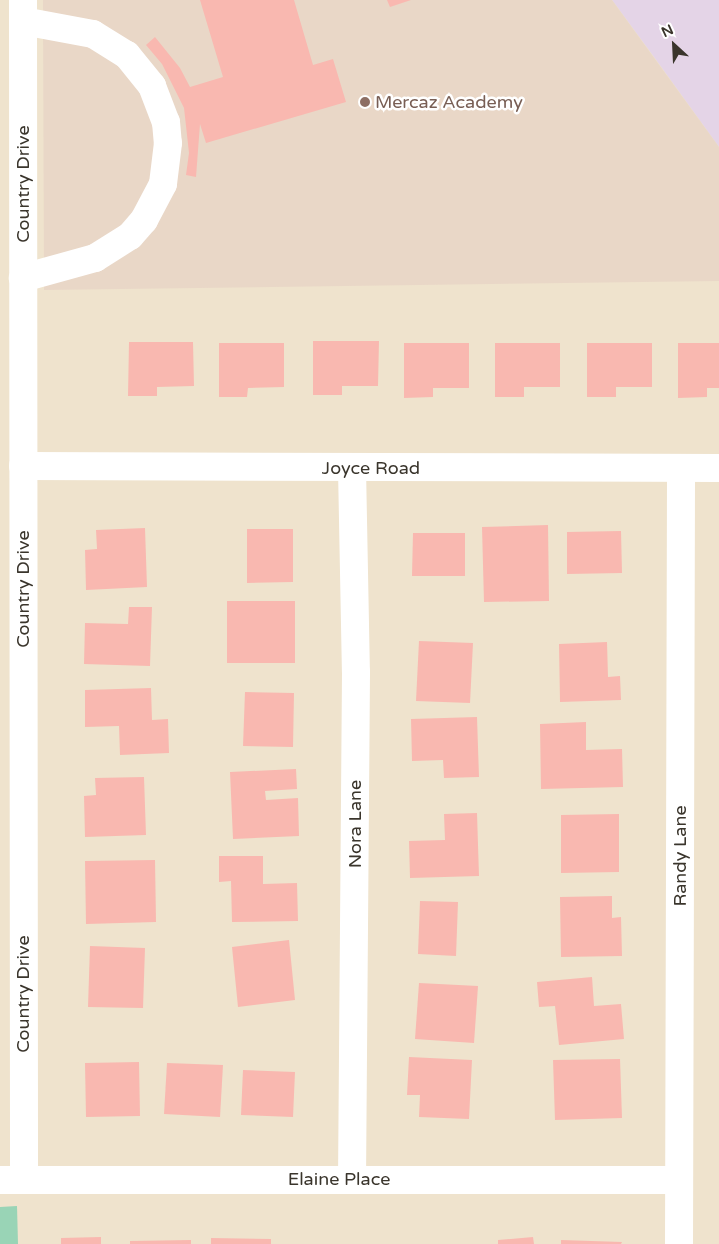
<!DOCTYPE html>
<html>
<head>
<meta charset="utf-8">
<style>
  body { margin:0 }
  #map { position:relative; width:719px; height:1244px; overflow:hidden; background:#efe3cd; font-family:"Varela Round",sans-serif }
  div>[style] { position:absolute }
  .commercial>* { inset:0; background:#e4d4e7 }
  .education>* { inset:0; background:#e9d7c7 }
  .green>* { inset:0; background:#99d4b6 }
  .building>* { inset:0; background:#f9b8b0 }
  .minor>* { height:28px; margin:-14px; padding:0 14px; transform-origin:14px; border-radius:14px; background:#fff }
  .dots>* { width:14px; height:14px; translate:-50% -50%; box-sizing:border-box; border:2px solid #fff; border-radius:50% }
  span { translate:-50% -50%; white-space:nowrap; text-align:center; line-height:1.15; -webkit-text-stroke:5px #fff; paint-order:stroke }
  .education-label { font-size:18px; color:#785e54 }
  .left { translate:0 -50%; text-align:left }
  .street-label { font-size:18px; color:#3a352c }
  .north { position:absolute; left:649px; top:20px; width:50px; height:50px; -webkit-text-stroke:4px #fff; paint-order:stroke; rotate:335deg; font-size:14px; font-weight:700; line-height:20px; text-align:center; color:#3a352c }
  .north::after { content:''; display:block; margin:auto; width:18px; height:22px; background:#3a352c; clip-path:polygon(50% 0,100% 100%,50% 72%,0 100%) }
</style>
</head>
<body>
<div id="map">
  <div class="commercial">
    <div style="clip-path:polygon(612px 0,719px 0,719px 147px,654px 57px)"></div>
  </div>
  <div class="education">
    <div style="clip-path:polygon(43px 0,612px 0,719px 147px,719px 281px,44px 290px)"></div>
  </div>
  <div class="green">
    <div style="clip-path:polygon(17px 1206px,18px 1244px,0 1244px,0 1207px)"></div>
  </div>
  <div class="building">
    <div style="clip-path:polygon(200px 0,294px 0,313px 65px,333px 59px,346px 102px,206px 143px,200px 124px,196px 177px,186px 175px,189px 153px,184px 108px,162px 64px,146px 45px,155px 37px,180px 68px,190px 87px,223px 77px)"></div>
    <div style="clip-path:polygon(387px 0,411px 0,390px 7px)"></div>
    <div style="clip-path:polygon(313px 341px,379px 341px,378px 386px,342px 386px,342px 395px,313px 395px)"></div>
    <div style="clip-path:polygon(129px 342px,193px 342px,194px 386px,157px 387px,157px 396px,128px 396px)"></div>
    <div style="clip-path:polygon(219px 343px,284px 343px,284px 387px,248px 388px,247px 397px,219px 397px)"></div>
    <div style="clip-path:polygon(404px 343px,469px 343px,469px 388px,433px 388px,433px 397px,404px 398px)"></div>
    <div style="clip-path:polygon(495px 343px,560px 343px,560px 387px,524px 387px,524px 397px,495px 397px)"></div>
    <div style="clip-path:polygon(587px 343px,652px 343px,652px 387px,616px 387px,616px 397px,587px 397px)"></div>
    <div style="clip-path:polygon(678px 343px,719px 343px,719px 388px,707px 388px,707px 397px,678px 398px)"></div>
    <div style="clip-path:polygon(548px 525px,549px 601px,484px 602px,482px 527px)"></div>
    <div style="clip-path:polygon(145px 528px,147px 587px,86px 590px,85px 550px,97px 549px,96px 530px)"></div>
    <div style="clip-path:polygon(247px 529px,293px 529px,293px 582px,247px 583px)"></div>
    <div style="clip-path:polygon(621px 531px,622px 573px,567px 574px,567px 532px)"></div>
    <div style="clip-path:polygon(413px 533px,465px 533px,465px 576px,412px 576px)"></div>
    <div style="clip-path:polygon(227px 601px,295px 601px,295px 663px,227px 663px)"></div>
    <div style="clip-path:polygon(129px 607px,152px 607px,150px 666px,84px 664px,85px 623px,128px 624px)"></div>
    <div style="clip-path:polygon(419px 641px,473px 643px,470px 703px,416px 701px)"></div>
    <div style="clip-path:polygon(607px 642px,608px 677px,620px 676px,621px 700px,560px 702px,559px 644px)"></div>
    <div style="clip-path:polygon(151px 688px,152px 720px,168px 719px,169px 753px,120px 755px,119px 726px,85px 727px,85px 690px)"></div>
    <div style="clip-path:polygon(245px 692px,294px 693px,293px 747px,243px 746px)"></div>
    <div style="clip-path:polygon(477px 717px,479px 777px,444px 778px,443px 760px,412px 761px,411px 719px)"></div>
    <div style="clip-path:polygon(586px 722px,586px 750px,622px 749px,623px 787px,541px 789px,540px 724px)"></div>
    <div style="clip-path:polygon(296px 769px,297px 789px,265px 791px,266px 800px,298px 798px,299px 836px,233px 839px,230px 772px)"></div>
    <div style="clip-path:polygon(144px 777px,146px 835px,85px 837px,84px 796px,96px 795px,95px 778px)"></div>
    <div style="clip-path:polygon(477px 813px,479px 876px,410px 878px,409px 841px,445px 840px,444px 814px)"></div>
    <div style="clip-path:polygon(619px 814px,619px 872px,561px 873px,561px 815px)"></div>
    <div style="clip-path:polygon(219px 856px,263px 856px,263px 884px,297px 883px,298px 921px,232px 922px,231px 881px,219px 882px)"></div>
    <div style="clip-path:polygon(155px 860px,156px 922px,86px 924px,85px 861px)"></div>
    <div style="clip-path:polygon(612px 896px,612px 918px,621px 917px,622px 956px,561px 957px,560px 897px)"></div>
    <div style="clip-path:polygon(420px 901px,458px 902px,456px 956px,418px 954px)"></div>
    <div style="clip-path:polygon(289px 940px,295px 1000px,238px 1007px,232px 947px)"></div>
    <div style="clip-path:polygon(90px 946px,145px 948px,143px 1008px,88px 1007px)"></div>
    <div style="clip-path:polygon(592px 977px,594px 1006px,621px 1004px,624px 1039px,559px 1045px,555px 1006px,539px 1007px,537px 982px)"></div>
    <div style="clip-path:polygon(419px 983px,478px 986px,474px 1043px,415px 1039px)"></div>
    <div style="clip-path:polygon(409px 1057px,472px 1060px,469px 1119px,419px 1117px,420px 1095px,407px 1095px)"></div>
    <div style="clip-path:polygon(620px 1059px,622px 1118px,555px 1120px,553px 1060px)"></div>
    <div style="clip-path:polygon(139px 1062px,140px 1116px,86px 1117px,85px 1063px)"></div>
    <div style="clip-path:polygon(167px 1063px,223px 1065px,220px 1117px,164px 1114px)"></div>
    <div style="clip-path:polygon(243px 1070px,295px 1072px,293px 1117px,241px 1115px)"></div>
    <div style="clip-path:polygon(101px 1237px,101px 1244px,61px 1244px,61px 1238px)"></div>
    <div style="clip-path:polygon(533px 1237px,534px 1244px,498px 1244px,498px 1240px)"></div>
    <div style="clip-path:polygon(211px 1238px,271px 1239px,271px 1244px,211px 1244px)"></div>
    <div style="clip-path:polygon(191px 1240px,191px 1244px,130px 1244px,130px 1241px)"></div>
    <div style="clip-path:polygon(561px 1240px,622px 1242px,621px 1244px,561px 1244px)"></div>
  </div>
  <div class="minor">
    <div style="left:23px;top:0;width:1179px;rotate:89.95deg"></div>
    <div style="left:23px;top:21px;width:71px;rotate:10.5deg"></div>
    <div style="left:93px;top:34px;width:40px;rotate:32deg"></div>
    <div style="left:127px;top:55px;width:40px;rotate:51deg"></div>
    <div style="left:152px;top:86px;width:39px;rotate:69deg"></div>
    <div style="left:166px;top:122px;width:21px;rotate:85deg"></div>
    <div style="left:168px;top:143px;width:41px;rotate:97deg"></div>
    <div style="left:163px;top:184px;width:41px;rotate:117.8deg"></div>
    <div style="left:144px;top:220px;width:21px;rotate:131deg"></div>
    <div style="left:130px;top:236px;width:41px;rotate:147.8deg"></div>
    <div style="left:95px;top:258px;width:75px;rotate:164.5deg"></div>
    <div style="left:23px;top:466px;width:696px;rotate:0.16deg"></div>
    <div style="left:352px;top:468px;width:204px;rotate:88.9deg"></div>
    <div style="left:356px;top:672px;width:507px;rotate:90.45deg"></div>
    <div style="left:0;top:1180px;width:679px"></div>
    <div style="left:679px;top:1244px;width:776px;rotate:-89.85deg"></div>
  </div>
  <div class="dots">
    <div style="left:365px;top:102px;background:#8d6e63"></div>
  </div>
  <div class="education-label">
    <span class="left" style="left:375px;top:102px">Mercaz Academy</span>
  </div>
  <div class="street-label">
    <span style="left:23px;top:184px;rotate:-90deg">Country Drive</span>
    <span style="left:371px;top:468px">Joyce Road</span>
    <span style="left:23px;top:589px;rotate:-90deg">Country Drive</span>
    <span style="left:355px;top:824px;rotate:-90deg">Nora Lane</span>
    <span style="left:680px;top:856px;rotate:-90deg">Randy Lane</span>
    <span style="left:23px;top:994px;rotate:-90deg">Country Drive</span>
    <span style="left:339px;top:1179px">Elaine Place</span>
  </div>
  <div class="north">N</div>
</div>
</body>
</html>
